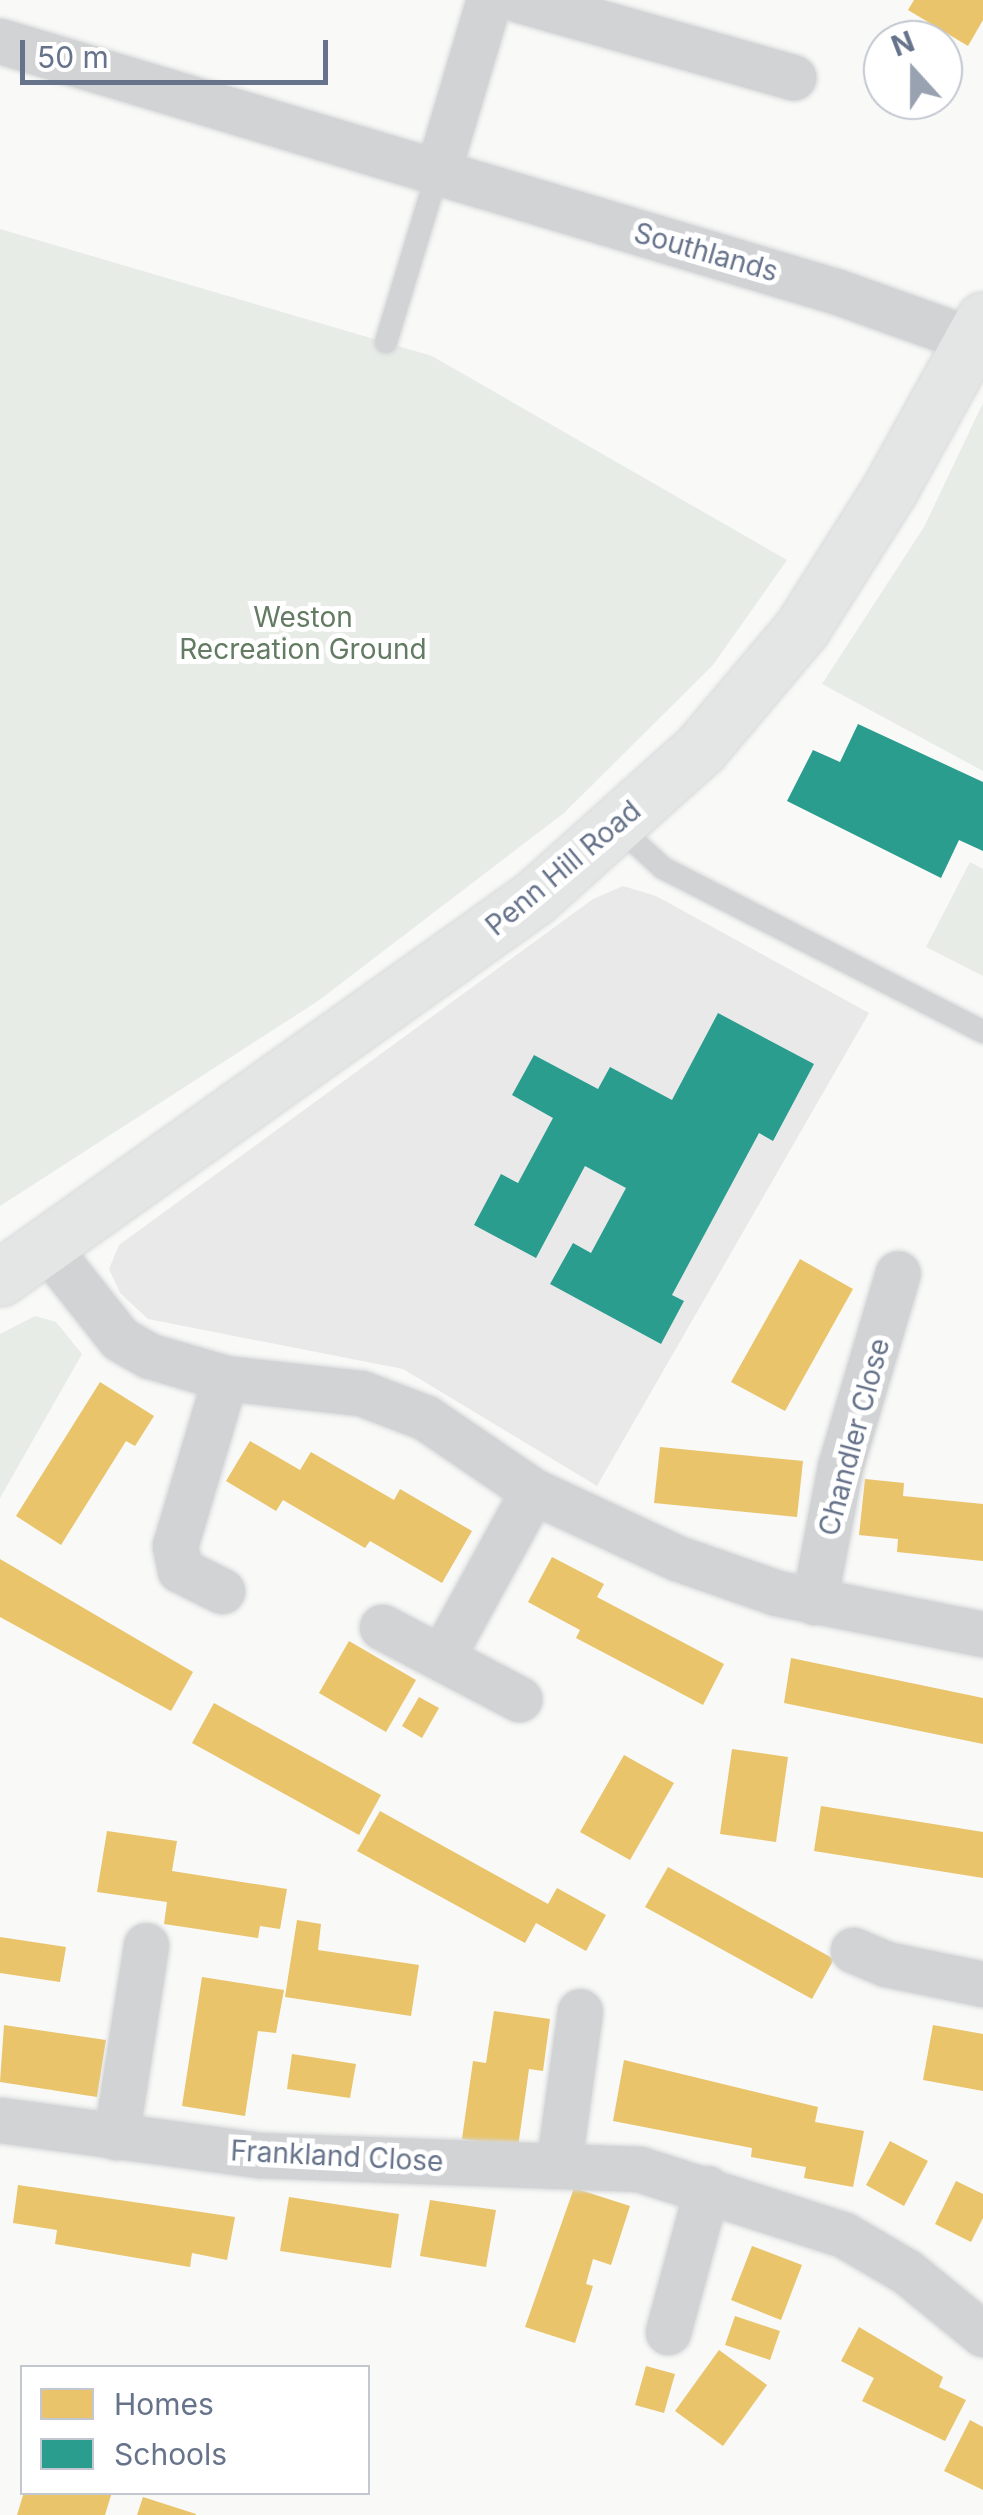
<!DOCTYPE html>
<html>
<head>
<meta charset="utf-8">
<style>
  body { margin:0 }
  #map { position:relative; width:983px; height:2515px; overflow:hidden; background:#f9f9f8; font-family:Inter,sans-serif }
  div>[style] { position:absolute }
  .built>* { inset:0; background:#e9e9ea }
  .green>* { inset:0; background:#e7ece6 }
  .homes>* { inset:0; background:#e9c46a }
  .schools>* { inset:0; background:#2a9d8f }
  .roads { filter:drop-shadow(0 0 2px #d5d7d8) drop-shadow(0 0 2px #d5d7d8) }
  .lane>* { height:22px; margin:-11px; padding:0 11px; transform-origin:11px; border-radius:11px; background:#d2d3d4 }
  .street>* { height:45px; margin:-22.5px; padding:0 22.5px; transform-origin:22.5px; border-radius:22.5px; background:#d2d3d4 }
  .secondary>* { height:55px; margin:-27.5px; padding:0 27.5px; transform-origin:27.5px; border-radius:27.5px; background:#e4e5e5 }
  span { translate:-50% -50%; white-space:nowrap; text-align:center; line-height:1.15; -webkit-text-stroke:10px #fff; paint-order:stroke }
  .street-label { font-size:28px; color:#66738a }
  .park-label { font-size:28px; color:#627b62 }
  .legend { position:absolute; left:20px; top:2365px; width:350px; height:130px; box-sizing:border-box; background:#fff; border:2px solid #c2c7d0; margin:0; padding:12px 18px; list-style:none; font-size:30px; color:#66738a }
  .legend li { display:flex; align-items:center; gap:20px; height:50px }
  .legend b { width:50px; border:2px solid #c2c7d0 }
  .north { position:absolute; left:863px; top:20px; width:100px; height:100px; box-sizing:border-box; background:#fff; border:2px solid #c2c7d0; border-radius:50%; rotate:339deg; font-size:28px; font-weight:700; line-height:40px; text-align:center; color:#66738a }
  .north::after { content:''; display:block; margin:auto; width:35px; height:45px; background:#99a2b0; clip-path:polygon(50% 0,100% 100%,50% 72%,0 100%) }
  .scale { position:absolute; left:20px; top:40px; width:308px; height:45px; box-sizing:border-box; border:5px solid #66738a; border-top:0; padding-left:12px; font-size:30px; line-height:35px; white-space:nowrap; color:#66738a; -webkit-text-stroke:8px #fff; paint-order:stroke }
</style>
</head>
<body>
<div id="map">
  <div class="built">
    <div style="clip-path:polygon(623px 886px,656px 896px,869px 1013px,597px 1486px,403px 1369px,148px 1319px,120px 1293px,109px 1269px,119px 1245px,593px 899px)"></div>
  </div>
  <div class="green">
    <div style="clip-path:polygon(0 229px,432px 356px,787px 560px,713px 665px,564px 813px,318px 1001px,0 1206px)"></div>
    <div style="clip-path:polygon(983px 403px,983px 771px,822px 684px,924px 527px)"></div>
    <div style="clip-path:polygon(970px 862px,983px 869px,983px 976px,926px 947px)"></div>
    <div style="clip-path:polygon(35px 1316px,56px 1322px,82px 1354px,0 1498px,0 1334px)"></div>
  </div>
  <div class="homes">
    <div style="clip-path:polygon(914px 0,983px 0,983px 20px,968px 46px,908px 10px)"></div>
    <div style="clip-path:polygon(800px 1259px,853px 1289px,785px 1411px,731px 1382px)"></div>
    <div style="clip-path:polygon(100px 1382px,154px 1416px,135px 1446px,126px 1441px,61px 1545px,16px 1516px)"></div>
    <div style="clip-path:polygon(250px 1441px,300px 1470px,311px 1452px,394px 1500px,400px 1489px,472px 1531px,442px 1583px,370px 1541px,365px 1548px,283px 1500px,276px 1511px,226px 1481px)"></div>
    <div style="clip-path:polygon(660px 1447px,803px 1461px,797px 1517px,654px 1503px)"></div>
    <div style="clip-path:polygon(865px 1479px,904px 1483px,903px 1496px,983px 1504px,983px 1561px,897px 1552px,898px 1539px,859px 1535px)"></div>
    <div style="clip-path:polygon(552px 1557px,604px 1584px,597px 1597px,724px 1664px,703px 1705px,576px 1638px,580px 1630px,528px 1602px)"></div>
    <div style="clip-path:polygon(0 1559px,193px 1672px,171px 1711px,0 1617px)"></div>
    <div style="clip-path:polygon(349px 1641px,416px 1680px,386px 1732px,319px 1693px)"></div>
    <div style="clip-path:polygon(791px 1658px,983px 1698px,983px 1744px,784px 1703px)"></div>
    <div style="clip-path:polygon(419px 1697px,439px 1708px,422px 1738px,402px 1726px)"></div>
    <div style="clip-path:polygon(214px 1703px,381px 1795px,359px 1835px,192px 1743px)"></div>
    <div style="clip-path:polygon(732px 1749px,788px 1757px,776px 1842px,720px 1834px)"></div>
    <div style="clip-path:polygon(624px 1755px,674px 1783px,630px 1860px,580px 1832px)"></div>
    <div style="clip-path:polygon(821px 1806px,983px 1832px,983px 1878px,814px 1851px)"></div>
    <div style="clip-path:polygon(380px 1811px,548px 1904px,557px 1888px,606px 1915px,586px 1951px,536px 1923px,525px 1943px,357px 1851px)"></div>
    <div style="clip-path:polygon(107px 1831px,177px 1841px,172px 1871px,287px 1889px,280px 1929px,260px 1926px,258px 1938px,164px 1924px,167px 1902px,97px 1892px)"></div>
    <div style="clip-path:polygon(668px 1867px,834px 1959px,812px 1999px,645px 1907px)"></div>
    <div style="clip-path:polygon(297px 1920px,321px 1924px,318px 1950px,419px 1965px,411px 2016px,285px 1997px)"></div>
    <div style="clip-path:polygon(0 1937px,66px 1947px,60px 1982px,0 1973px)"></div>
    <div style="clip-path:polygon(202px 1977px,284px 1990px,276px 2033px,258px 2031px,245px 2116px,182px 2106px)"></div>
    <div style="clip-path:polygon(494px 2011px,550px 2019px,543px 2071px,529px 2069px,518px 2147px,462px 2139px,473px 2061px,486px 2063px)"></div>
    <div style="clip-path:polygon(4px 2025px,106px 2040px,97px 2097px,0 2082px)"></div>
    <div style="clip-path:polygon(933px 2025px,983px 2034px,983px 2091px,923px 2080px)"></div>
    <div style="clip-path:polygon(292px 2054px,356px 2064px,350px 2098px,287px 2089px)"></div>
    <div style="clip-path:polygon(624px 2060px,818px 2107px,815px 2122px,864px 2131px,853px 2187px,804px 2178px,806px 2167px,751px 2157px,752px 2148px,613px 2121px)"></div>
    <div style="clip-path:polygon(890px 2141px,928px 2161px,904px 2206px,866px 2185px)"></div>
    <div style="clip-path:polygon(956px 2181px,983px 2194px,983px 2218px,971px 2242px,935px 2224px)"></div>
    <div style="clip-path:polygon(18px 2185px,235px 2217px,227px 2260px,192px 2253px,190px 2267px,55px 2244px,57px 2230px,13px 2223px)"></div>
    <div style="clip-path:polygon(574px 2188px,630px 2206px,611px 2265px,593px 2259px,586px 2284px,593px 2286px,575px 2343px,525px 2327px)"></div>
    <div style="clip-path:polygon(289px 2197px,399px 2214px,391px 2268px,280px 2251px)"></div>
    <div style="clip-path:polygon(430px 2200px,496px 2210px,486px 2267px,420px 2256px)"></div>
    <div style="clip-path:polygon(752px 2246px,802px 2265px,781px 2320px,731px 2300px)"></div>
    <div style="clip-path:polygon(735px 2316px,780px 2331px,770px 2360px,725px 2345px)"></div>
    <div style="clip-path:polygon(859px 2327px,943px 2377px,939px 2387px,966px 2400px,945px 2441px,862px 2401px,874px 2378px,841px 2361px)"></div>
    <div style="clip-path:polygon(719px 2350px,767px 2385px,723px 2446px,675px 2411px)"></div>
    <div style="clip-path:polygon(646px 2366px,675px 2374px,664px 2413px,635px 2405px)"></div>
    <div style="clip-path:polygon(970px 2420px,983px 2427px,983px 2490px,944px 2471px)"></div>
    <div style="clip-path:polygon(24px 2492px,112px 2492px,105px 2515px,17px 2515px)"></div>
    <div style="clip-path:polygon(143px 2497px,196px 2514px,196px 2515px,137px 2515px)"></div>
  </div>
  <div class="schools">
    <div style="clip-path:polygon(858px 724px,983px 782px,983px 851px,959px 840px,941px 878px,787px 801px,813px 750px,840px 762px)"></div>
    <div style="clip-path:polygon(718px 1013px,814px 1064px,773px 1141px,759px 1133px,672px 1295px,684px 1301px,661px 1344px,550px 1284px,573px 1243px,591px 1253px,626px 1188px,585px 1166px,536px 1258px,474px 1225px,501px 1174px,518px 1183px,553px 1118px,512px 1095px,534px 1055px,598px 1089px,610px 1067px,672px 1100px)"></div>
  </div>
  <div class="roads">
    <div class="lane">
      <div style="left:386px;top:342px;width:176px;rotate:-73.1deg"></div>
      <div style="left:617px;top:826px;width:62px;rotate:42.4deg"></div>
      <div style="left:663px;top:868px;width:360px;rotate:27.1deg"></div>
    </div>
    <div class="street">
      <div style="left:520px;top:0;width:284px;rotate:15.8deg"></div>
      <div style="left:0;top:41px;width:875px;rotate:16.67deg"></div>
      <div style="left:838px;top:292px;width:142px;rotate:19.7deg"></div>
      <div style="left:437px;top:174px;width:182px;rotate:-73.4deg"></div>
      <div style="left:47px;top:1247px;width:117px;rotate:51.6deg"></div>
      <div style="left:120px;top:1339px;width:34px;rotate:30deg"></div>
      <div style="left:150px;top:1356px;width:78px;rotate:16.3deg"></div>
      <div style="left:225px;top:1378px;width:137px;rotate:6.3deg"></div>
      <div style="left:361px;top:1393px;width:70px;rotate:21deg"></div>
      <div style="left:426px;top:1418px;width:130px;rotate:34.3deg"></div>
      <div style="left:533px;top:1491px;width:159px;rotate:25deg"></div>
      <div style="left:677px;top:1558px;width:106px;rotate:19.3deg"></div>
      <div style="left:777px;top:1593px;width:210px;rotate:11.3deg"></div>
      <div style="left:222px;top:1591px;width:47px;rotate:-153.4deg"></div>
      <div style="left:180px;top:1570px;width:25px;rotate:-102deg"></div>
      <div style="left:175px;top:1546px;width:175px;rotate:-73.4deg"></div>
      <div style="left:814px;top:1602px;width:137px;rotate:-79.1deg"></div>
      <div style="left:840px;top:1467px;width:202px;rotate:-73.4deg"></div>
      <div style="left:382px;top:1627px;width:155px;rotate:27.7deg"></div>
      <div style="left:442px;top:1657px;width:189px;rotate:-61.3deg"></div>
      <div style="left:853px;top:1950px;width:36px;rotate:23deg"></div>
      <div style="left:886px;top:1964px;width:99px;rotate:11.7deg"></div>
      <div style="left:0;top:2120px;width:262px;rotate:7.7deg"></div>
      <div style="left:260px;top:2155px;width:379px;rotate:2.1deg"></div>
      <div style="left:639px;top:2169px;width:215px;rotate:17.8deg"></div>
      <div style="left:844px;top:2235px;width:73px;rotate:30.4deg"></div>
      <div style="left:907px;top:2272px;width:98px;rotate:39.2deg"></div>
      <div style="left:116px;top:2137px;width:194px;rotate:-81.1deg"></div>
      <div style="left:559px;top:2162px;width:152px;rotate:-82.1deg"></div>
      <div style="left:668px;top:2332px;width:149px;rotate:-74.8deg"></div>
    </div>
    <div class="secondary">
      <div style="left:0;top:1278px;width:655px;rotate:-35.44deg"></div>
      <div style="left:534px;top:898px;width:224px;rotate:-41.9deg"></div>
      <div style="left:701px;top:748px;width:157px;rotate:-49.9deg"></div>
      <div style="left:802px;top:628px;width:167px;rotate:-57.7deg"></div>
      <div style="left:891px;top:487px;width:191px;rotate:-61.1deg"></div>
    </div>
  </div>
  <div class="street-label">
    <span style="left:706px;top:252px;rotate:16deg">Southlands</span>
    <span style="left:563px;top:868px;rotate:-40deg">Penn Hill Road</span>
    <span style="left:854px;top:1437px;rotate:-75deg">Chandler Close</span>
    <span style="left:337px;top:2156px;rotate:3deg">Frankland Close</span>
  </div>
  <div class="park-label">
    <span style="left:303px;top:633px">Weston<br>Recreation Ground</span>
  </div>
  <ul class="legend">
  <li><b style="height:28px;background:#e9c46a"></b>Homes</li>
  <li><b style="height:28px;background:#2a9d8f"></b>Schools</li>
  </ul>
  <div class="north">N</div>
  <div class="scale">50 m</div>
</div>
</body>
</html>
